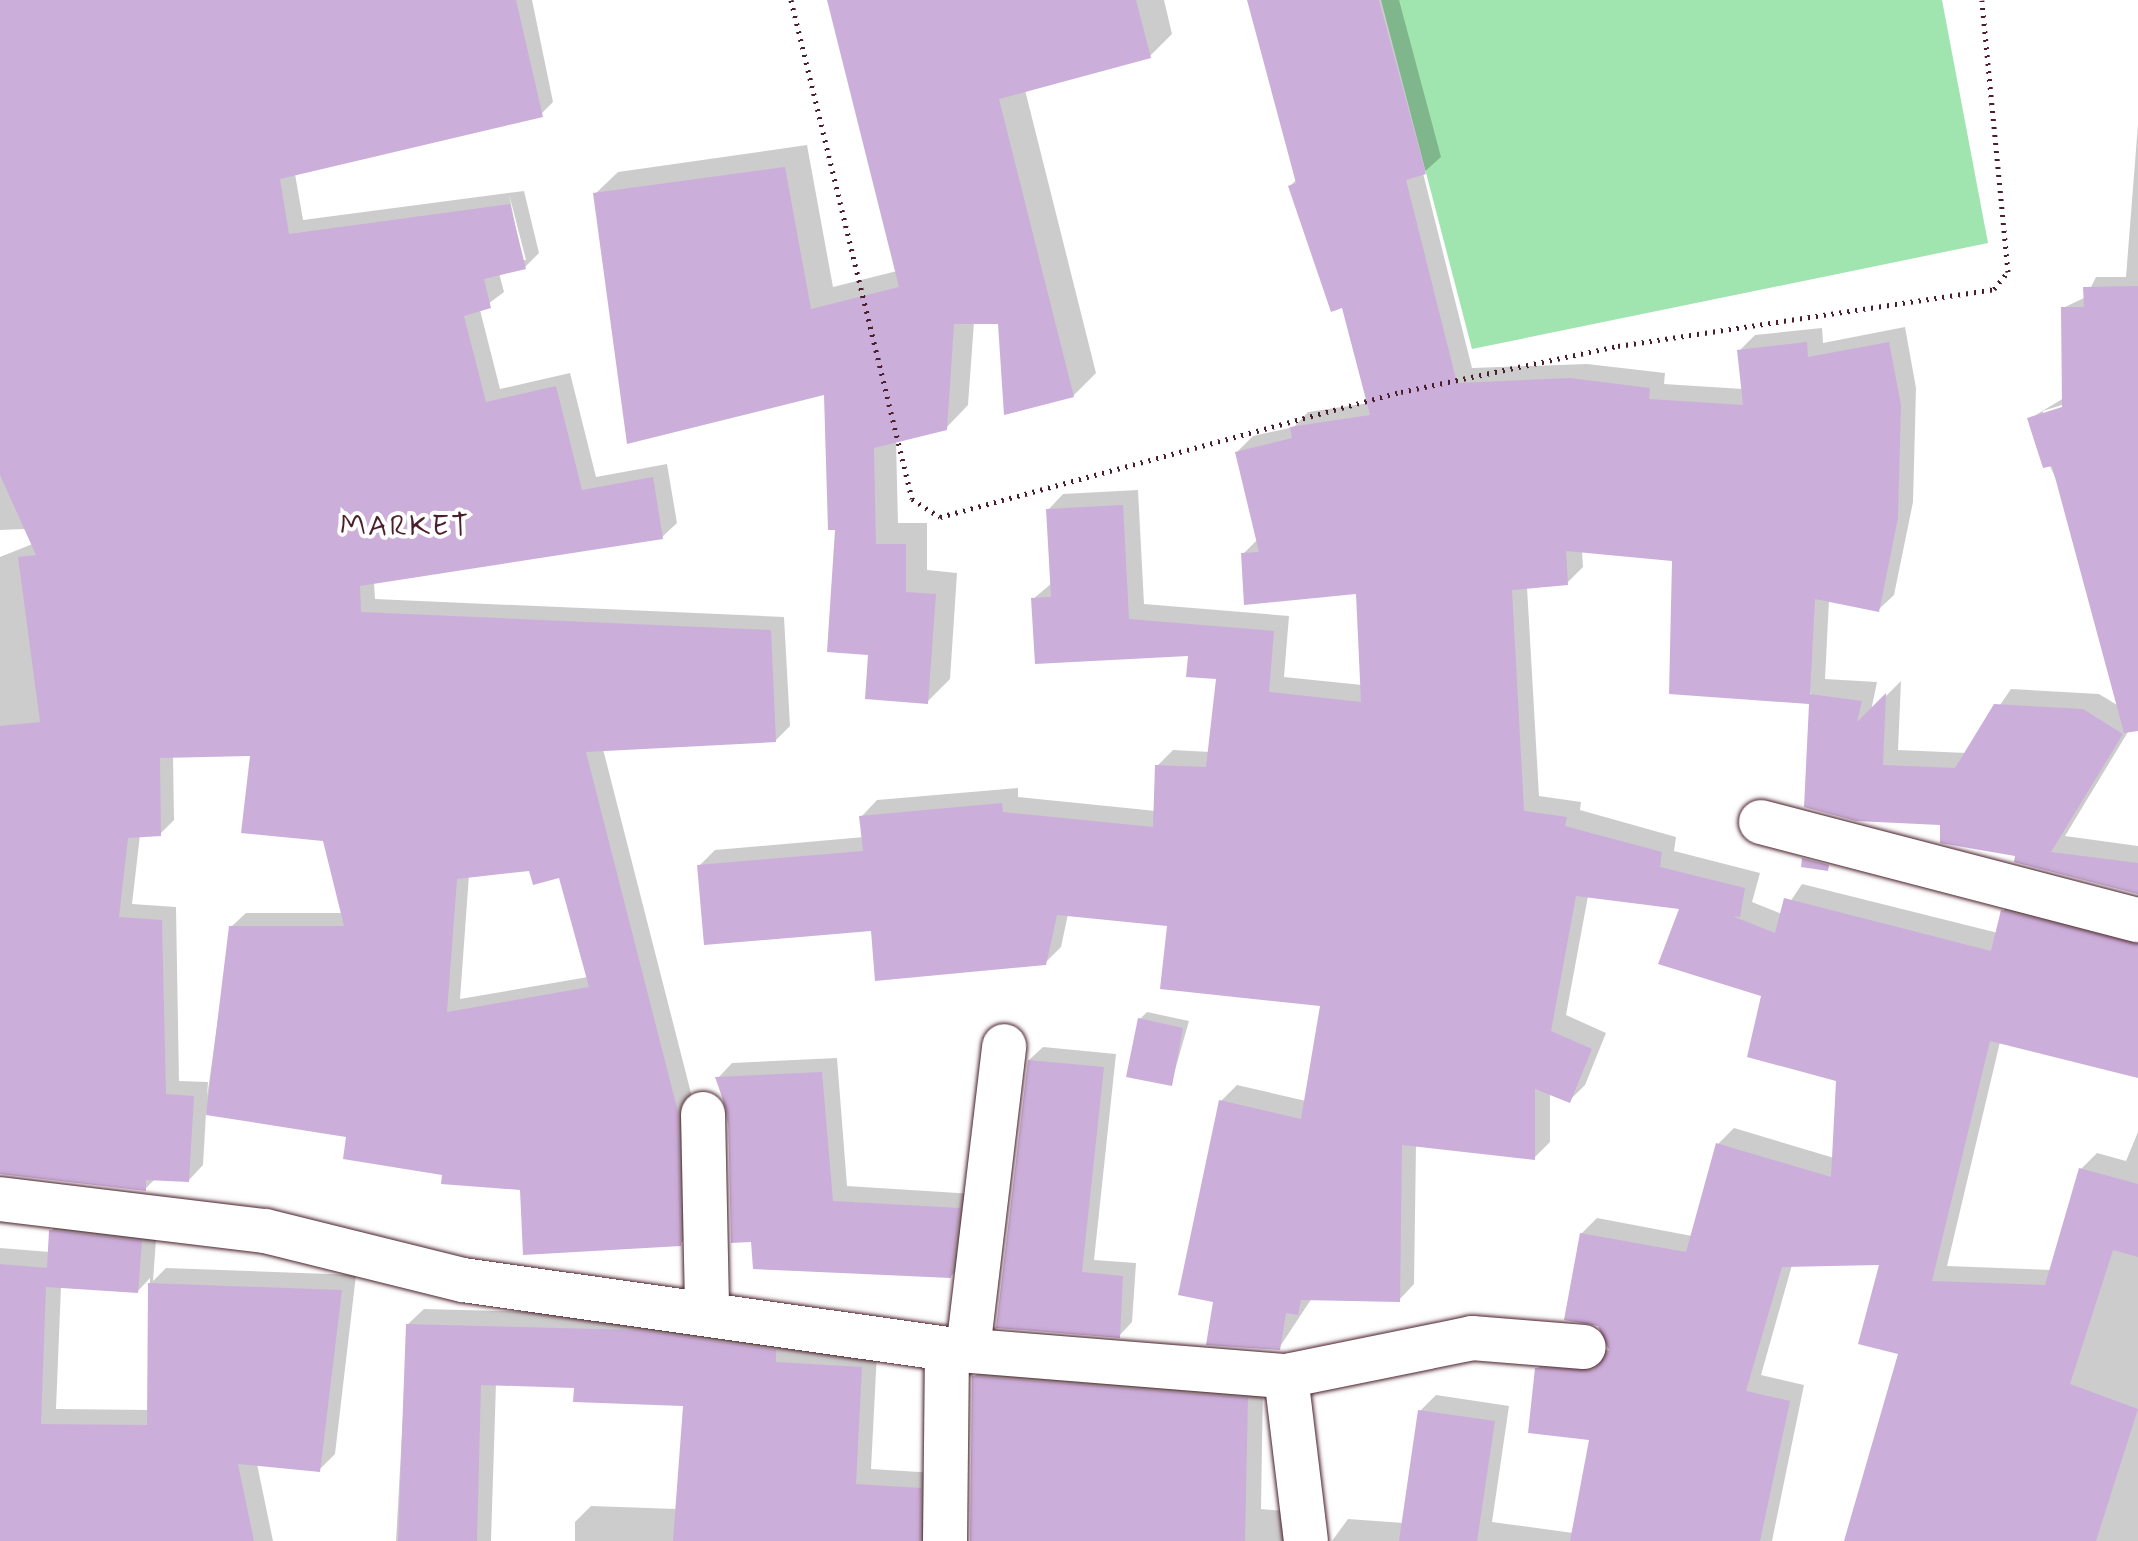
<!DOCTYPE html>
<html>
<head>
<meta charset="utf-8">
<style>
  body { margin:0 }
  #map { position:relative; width:2138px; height:1541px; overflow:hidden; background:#fff; font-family:Mynerve,sans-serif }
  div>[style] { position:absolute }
  .green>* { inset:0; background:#a0e4b0 }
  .shadow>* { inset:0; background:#0003 }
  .building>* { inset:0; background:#ccaeda }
  .path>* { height:5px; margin-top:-2.5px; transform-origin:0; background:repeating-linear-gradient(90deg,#4a1f2b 0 2px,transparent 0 8px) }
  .roads { filter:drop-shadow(0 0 2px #4a1f2b) drop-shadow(0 0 2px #4a1f2b) }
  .minor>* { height:44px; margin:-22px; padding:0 22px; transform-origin:22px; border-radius:22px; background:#fff }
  span { translate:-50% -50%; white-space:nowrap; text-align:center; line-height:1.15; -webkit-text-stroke:8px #fff; paint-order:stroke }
  .quarter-label { font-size:30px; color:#4a1f2b; letter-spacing:2px }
</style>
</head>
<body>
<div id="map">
  <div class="green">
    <div style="clip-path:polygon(1381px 0,1942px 0,1988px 243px,1472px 349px)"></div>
  </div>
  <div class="shadow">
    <div style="clip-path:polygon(evenodd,0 0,532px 0,553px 102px,538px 117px,295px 174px,303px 220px,524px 191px,539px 253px,525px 267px,499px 273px,504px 292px,480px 310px,500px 389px,570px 373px,596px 477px,667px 464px,677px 523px,662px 537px,374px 582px,375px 599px,784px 617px,790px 726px,776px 740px,603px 749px,692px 1097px,694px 1229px,680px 1244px,522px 1188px,444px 1174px,348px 1136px,206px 1113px,203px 1165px,189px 1180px,156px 1178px,145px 1189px,0 1173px,0 557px,75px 527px,0 530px,0 0,509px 194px,526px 260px,522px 260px,509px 194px,0 0,253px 754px,325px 839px,343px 913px,246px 913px,231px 927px,207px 1097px,208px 1082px,179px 1081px,176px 907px,132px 904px,140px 835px,160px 834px,174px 820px,173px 755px,253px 754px,0 0,530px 869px,561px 875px,588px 977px,460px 999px,469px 875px,530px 869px)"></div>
    <div style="clip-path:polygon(829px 0,1164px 0,1172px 34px,1150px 56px,1025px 90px,1096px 373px,1073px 396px,1000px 322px,974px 322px,968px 405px,946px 428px,896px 440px,898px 523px,927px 523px,927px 570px,957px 573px,950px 679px,927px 702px,870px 654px,837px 527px,826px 392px,595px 194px,618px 172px,807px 145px,833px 287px,897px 271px)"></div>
    <div style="clip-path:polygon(1249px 0,1399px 0,1441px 157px,1423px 173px,1472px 368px,1587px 364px,1665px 373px,1664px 384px,1743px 389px,1739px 351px,1755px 335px,1822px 328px,1823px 343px,1905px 327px,1916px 388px,1913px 502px,1894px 595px,1878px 610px,1829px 600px,1825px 679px,1877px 682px,1871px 711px,1901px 681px,1898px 750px,1967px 753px,2011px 689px,2099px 694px,2137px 717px,2065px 836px,2138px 846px,2138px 892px,1942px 823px,1674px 559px,1582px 551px,1583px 567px,1567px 583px,1527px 587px,1539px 796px,1581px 802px,1580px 810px,1676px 837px,1674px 851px,1760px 873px,1752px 902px,1782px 914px,1802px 884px,1998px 933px,2003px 911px,2019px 896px,2138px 927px,2138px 1056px,2000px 1042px,1947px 1266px,2051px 1270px,2081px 1169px,2097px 1153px,2126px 1161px,2138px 1132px,2138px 1541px,1845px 1541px,1900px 1353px,1881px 1263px,1792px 1265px,1761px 1375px,1804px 1385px,1772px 1541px,1332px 1541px,1348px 1519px,1404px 1523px,1420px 1411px,1436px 1395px,1509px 1406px,1492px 1522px,1573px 1533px,1592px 1438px,1537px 1369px,1553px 1353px,1611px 1350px,1581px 1234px,1597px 1218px,1692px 1236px,1718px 1144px,1734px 1128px,1834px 1158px,1838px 1079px,1682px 908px,1588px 896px,1566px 1015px,1606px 1033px,1585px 1085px,1569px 1101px,1550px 1093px,1550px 1142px,1534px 1158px,1416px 1145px,1414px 1284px,1399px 1300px,1312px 1298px,1279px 1348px,1215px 1300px,1221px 1101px,1237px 1085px,1306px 1101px,1322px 1004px,1169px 924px,1068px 914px,1061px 947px,1045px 963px,873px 929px,699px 866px,715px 850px,864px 837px,862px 816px,877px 800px,1018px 788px,1018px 797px,1156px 811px,1157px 766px,1173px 750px,1210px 752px,1219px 678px,1190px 654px,1033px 599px,1052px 583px,1048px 510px,1063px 494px,1138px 490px,1144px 604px,1289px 616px,1284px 677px,1362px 685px,1358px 592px,1243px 554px,1258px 539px,1237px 452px,1253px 436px,1294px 427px,1308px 412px,1369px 403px,1344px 306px,1290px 186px,1297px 179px)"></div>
    <div style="clip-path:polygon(2138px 124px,2138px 348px,2063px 308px,2086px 297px,2096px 277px,2126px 277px)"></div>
    <div style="clip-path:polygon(evenodd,2138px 384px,2138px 663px,2029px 419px,2064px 398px,2138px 384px,2071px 402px,2072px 406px,2043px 415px,2043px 411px,2071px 402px)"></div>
    <div style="clip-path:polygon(1147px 1012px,1189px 1021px,1171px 1084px,1140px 1019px)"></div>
    <div style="clip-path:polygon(1043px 1047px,1116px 1054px,1094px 1260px,1136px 1263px,1132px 1322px,1119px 1336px,999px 1326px,1029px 1060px)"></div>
    <div style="clip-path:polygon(837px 1058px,847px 1186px,974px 1194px,966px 1261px,951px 1276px,753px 1239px,718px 1078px,732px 1063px)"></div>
    <div style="clip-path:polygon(evenodd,67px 1215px,157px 1226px,153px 1281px,166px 1268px,356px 1275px,335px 1454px,319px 1470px,257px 1464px,273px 1541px,0 1541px,0 1248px,50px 1252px,51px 1231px,67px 1215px,150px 1278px,149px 1410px,56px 1409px,61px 1286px,138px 1291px,150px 1278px)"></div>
    <div style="clip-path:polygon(424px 1309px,655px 1315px,877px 1352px,871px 1469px,936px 1473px,945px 1541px,575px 1541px,575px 1522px,591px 1506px,677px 1509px,685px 1404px,576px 1386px,496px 1383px,491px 1541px,396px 1541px,408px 1324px)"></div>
    <div style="clip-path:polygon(989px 1361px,1263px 1383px,1261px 1509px,1295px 1512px,1302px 1541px,972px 1541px,974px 1377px)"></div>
  </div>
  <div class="building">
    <div style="clip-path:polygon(evenodd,0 0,516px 0,543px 117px,280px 179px,289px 234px,510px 204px,526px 269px,484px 279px,491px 308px,464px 316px,486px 402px,556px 386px,582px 490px,653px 477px,663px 539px,360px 586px,361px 612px,771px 630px,776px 742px,586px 752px,678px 1112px,681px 1246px,523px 1255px,520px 1190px,441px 1184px,442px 1175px,343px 1159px,346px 1137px,206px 1115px,229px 926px,344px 926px,323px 841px,241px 833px,250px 756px,160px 758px,161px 836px,128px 838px,119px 917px,162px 920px,166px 1094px,194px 1096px,189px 1182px,146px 1180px,146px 1191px,0 1174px,0 726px,40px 722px,18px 557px,36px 555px,0 475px,0 0,529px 871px,533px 885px,559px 878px,589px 987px,447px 1012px,457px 879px,529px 871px)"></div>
    <div style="clip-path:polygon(827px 0,1136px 0,1151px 58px,999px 99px,1074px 397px,1004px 415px,998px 324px,954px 324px,947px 430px,874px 448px,876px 544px,906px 544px,906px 592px,936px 594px,928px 704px,865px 699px,868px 655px,827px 652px,835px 530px,828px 530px,824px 395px,627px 444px,593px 193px,785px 167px,811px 309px,899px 287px)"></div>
    <div style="clip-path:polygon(1247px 0,1379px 0,1426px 174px,1406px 180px,1457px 383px,1570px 378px,1650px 388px,1649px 399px,1743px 405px,1737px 350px,1807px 342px,1808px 357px,1889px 342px,1901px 405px,1898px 518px,1879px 612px,1815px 599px,1810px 694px,1862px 701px,1857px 722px,1886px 693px,1883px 765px,1955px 768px,1994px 704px,2083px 709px,2123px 734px,2051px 852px,2138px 863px,2138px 894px,2014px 862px,2015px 856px,1940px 843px,1940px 825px,1856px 821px,1804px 807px,1809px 704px,1669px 694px,1672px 561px,1566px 551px,1568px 585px,1512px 590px,1524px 811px,1567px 817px,1565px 826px,1662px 852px,1660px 867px,1745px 888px,1740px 917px,1732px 916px,1775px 933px,1784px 898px,1991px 951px,2001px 910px,2138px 944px,2138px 1078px,1990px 1041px,1932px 1281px,2045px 1285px,2079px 1168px,2138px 1184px,2138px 1257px,2113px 1250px,2070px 1384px,2138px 1409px,2096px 1541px,1844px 1541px,1898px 1354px,1858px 1344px,1879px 1265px,1782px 1267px,1746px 1391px,1790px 1401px,1760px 1541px,1570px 1541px,1589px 1440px,1528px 1433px,1535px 1368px,1594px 1370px,1609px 1350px,1598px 1326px,1564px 1320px,1580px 1233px,1686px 1252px,1716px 1143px,1831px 1177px,1836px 1081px,1747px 1057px,1761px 996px,1658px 964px,1679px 909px,1576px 896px,1551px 1031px,1592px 1049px,1570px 1103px,1535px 1089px,1535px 1160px,1402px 1145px,1400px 1302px,1301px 1300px,1298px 1315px,1286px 1313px,1280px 1350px,1206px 1345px,1213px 1302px,1178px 1295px,1219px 1100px,1301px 1119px,1320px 1006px,1160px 989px,1167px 926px,1057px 915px,1046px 965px,875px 981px,871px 931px,704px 945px,697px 865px,863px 851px,859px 816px,1002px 803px,1003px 812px,1153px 827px,1155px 765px,1206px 767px,1216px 679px,1186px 677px,1188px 656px,1035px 664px,1031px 598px,1051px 597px,1046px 509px,1123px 505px,1129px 619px,1274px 631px,1269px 692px,1361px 702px,1356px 594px,1244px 605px,1241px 553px,1259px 552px,1235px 452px,1292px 438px,1290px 427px,1370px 415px,1342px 308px,1331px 312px,1288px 186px,1296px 183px)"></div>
    <div style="clip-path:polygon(2138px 286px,2138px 731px,2124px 733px,2052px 466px,2043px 468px,2027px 418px,2062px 407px,2061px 307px,2084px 307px,2083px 287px)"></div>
    <div style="clip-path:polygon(1802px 858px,1829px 865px,1828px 871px,1801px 867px)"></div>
    <div style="clip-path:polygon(1138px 1018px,1183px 1028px,1172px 1086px,1126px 1077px)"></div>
    <div style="clip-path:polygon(1028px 1060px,1104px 1067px,1082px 1272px,1123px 1276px,1120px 1338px,996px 1328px)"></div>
    <div style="clip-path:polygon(822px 1072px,833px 1201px,960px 1208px,951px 1278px,753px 1269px,751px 1242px,731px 1243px,728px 1114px,715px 1077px)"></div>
    <div style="clip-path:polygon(49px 1230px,142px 1241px,138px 1293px,46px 1287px,41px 1424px,147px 1425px,148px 1283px,342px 1290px,320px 1472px,238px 1464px,254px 1541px,0 1541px,0 1264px,47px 1268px)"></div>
    <div style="clip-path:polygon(406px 1324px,639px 1330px,776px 1350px,776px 1362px,862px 1367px,856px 1484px,921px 1488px,920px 1541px,673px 1541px,683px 1406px,573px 1402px,574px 1388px,481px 1385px,477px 1541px,398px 1541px)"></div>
    <div style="clip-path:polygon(972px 1376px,1248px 1398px,1245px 1541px,970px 1541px)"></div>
    <div style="clip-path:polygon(1418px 1410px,1495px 1421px,1477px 1541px,1399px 1541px)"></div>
  </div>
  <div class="path">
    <div style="left:791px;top:0;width:513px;rotate:76.37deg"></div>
    <div style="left:912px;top:499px;width:33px;rotate:33deg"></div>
    <div style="left:940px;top:517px;width:478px;rotate:-15.2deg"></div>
    <div style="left:1401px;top:392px;width:222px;rotate:-12deg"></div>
    <div style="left:1618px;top:346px;width:380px;rotate:-8.6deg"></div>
    <div style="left:1994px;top:289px;width:22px;rotate:-51deg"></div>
    <div style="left:2008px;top:272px;width:273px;rotate:-95.5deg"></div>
  </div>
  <div class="roads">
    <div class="minor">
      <div style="left:1761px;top:822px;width:390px;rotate:14.6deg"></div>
      <div style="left:703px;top:1114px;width:199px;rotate:88.8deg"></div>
      <div style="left:0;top:1199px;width:267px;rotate:6.9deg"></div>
      <div style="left:265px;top:1231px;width:204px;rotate:13.9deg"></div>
      <div style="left:463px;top:1280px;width:489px;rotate:8.1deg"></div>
      <div style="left:947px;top:1349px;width:340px;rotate:4.6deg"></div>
      <div style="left:1286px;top:1376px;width:190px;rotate:-11.5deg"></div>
      <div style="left:1472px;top:1338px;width:112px;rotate:4.6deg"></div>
      <div style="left:968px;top:1350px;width:306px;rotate:-83.2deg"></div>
      <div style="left:1286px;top:1376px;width:166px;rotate:83.1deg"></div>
      <div style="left:945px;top:1541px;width:192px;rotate:-89.4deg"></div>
    </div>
  </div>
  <div class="quarter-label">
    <span style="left:405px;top:527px">MARKET</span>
  </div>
</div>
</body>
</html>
